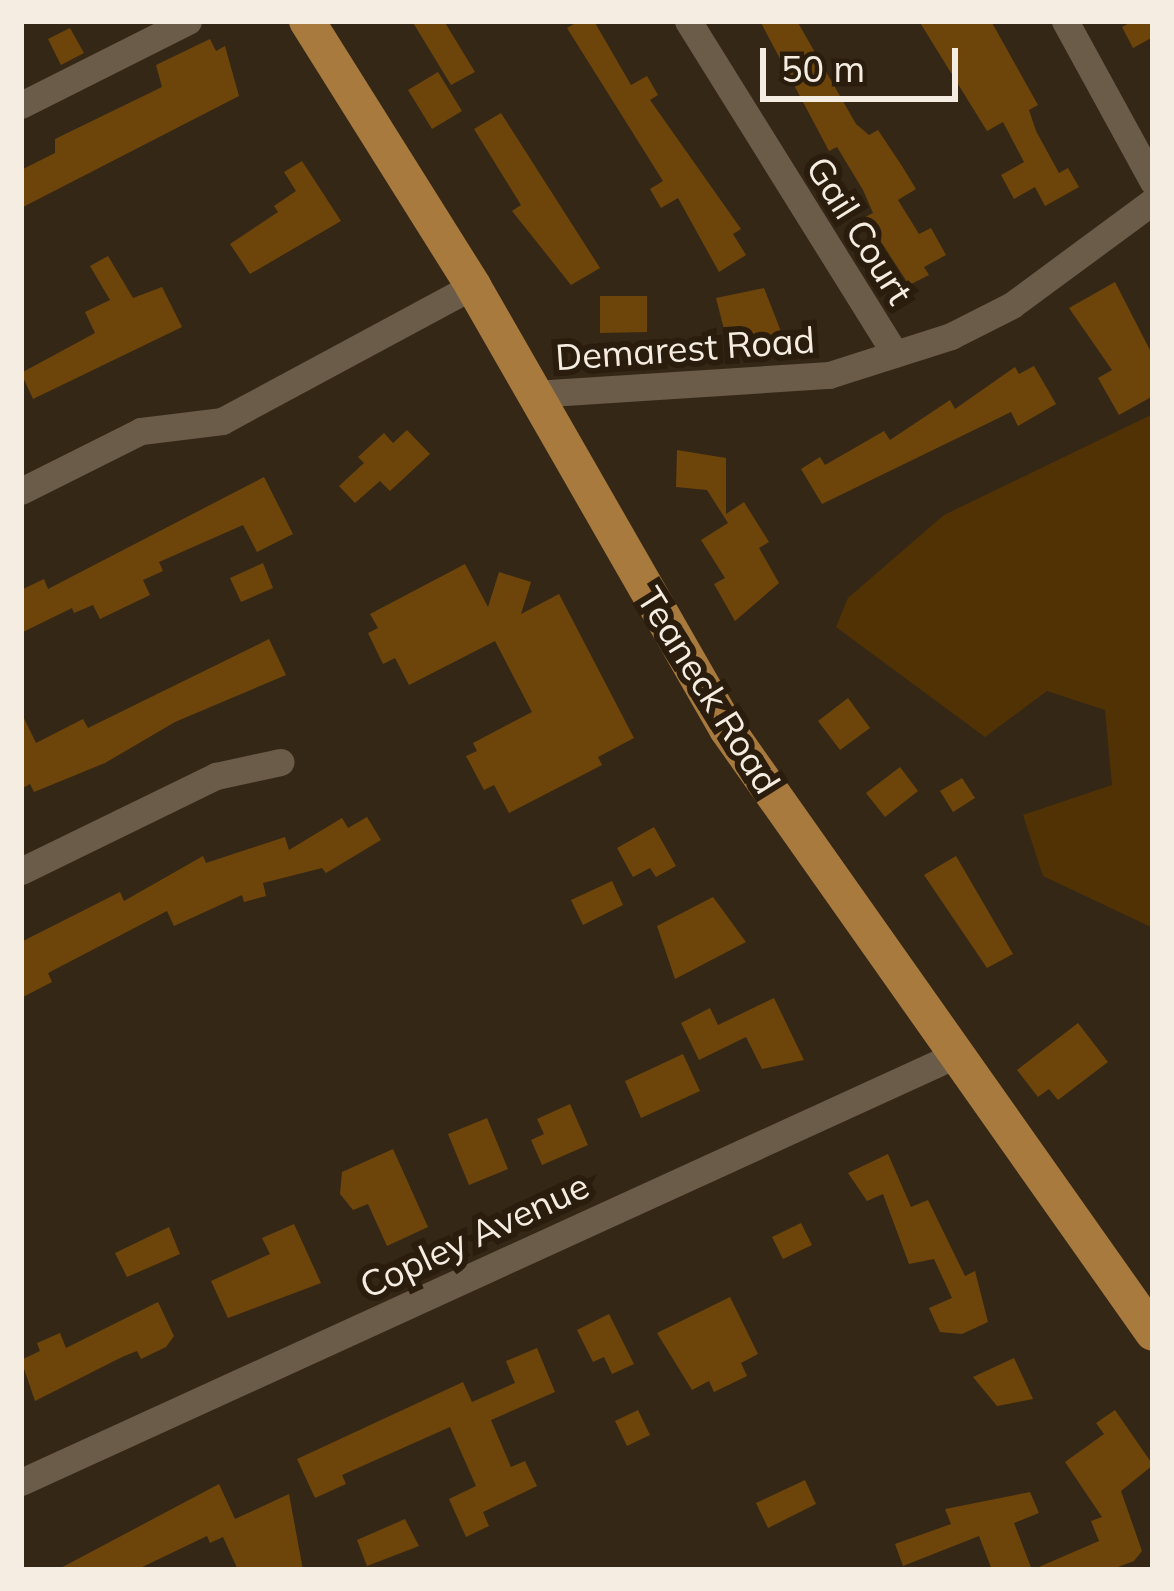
<!DOCTYPE html>
<html>
<head>
<meta charset="utf-8">
<style>
  body { margin:0 }
  #map { position:relative; width:1174px; height:1591px; overflow:hidden; background:#352716; font-family:Mulish,sans-serif }
  div>[style] { position:absolute }
  .green>* { inset:0; background:#513204 }
  .building>* { inset:0; background:#6d450a }
  .minor>* { height:27px; margin:-13.5px; padding:0 13.5px; transform-origin:13.5px; border-radius:13.5px; background:#6b5b49 }
  .primary>* { height:36px; margin:-18px; padding:0 18px; transform-origin:18px; border-radius:18px; background:#a87a3d }
  span { translate:-50% -50%; white-space:nowrap; text-align:center; line-height:1.15; -webkit-text-stroke:12px #2b1d0d; paint-order:stroke }
  .street-label { font-size:36px; color:#f5ece2 }
  .frame { position:absolute; inset:0; border:24px solid #f5ece2; pointer-events:none }
  .scale { position:absolute; left:760px; top:48px; width:198px; height:54px; box-sizing:border-box; border:6px solid #f5ece2; border-top:0; padding-left:15px; font-size:36px; line-height:42px; white-space:nowrap; color:#f5ece2; -webkit-text-stroke:9px #2b1d0d; paint-order:stroke }
</style>
</head>
<body>
<div id="map">
  <div class="green">
    <div style="clip-path:polygon(1153px 414px,1153px 928px,1043px 876px,1023px 815px,1112px 785px,1105px 710px,1047px 691px,985px 737px,836px 627px,848px 598px,944px 515px)"></div>
  </div>
  <div class="building">
    <div style="clip-path:polygon(412px 21px,444px 21px,475px 72px,451px 85px)"></div>
    <div style="clip-path:polygon(579px 21px,594px 21px,631px 85px,647px 76px,658px 95px,650px 100px,741px 229px,733px 234px,746px 255px,719px 272px,678px 198px,661px 208px,650px 189px,663px 181px,567px 28px)"></div>
    <div style="clip-path:polygon(760px 21px,797px 21px,856px 124px,869px 135px,878px 130px,902px 166px,916px 189px,898px 200px,919px 234px,931px 228px,946px 255px,924px 267px,929px 275px,909px 285px,865px 217px,873px 213px,863px 190px,837px 147px,829px 151px)"></div>
    <div style="clip-path:polygon(919px 21px,991px 21px,1038px 105px,1029px 110px,1036px 131px,1059px 173px,1068px 168px,1079px 187px,1045px 206px,1035px 187px,1014px 199px,1001px 175px,1024px 162px,1003px 122px,987px 131px)"></div>
    <div style="clip-path:polygon(1133px 21px,1153px 21px,1153px 37px,1133px 48px,1122px 27px)"></div>
    <div style="clip-path:polygon(70px 28px,84px 53px,61px 65px,48px 39px)"></div>
    <div style="clip-path:polygon(210px 39px,216px 51px,225px 46px,239px 96px,21px 208px,21px 170px,55px 153px,55px 139px,162px 87px,156px 65px)"></div>
    <div style="clip-path:polygon(438px 72px,462px 111px,432px 129px,408px 90px)"></div>
    <div style="clip-path:polygon(501px 113px,600px 268px,571px 285px,512px 211px,521px 205px,474px 129px)"></div>
    <div style="clip-path:polygon(302px 161px,341px 221px,250px 274px,230px 244px,278px 212px,274px 206px,296px 191px,284px 172px)"></div>
    <div style="clip-path:polygon(108px 256px,133px 298px,162px 287px,182px 327px,33px 399px,21px 373px,95px 333px,85px 312px,110px 300px,90px 266px)"></div>
    <div style="clip-path:polygon(1115px 282px,1153px 356px,1153px 396px,1119px 415px,1098px 378px,1112px 370px,1069px 308px)"></div>
    <div style="clip-path:polygon(764px 288px,782px 334px,727px 341px,716px 298px)"></div>
    <div style="clip-path:polygon(600px 296px,647px 296px,647px 332px,600px 333px)"></div>
    <div style="clip-path:polygon(1034px 366px,1056px 404px,1018px 426px,1011px 412px,822px 504px,801px 469px,820px 457px,825px 465px,884px 431px,890px 440px,950px 400px,955px 409px,1015px 367px,1019px 374px)"></div>
    <div style="clip-path:polygon(407px 430px,430px 454px,390px 491px,380px 481px,355px 503px,339px 486px,364px 463px,358px 457px,384px 433px,393px 443px)"></div>
    <div style="clip-path:polygon(677px 450px,726px 458px,726px 514px,744px 502px,769px 542px,759px 548px,779px 583px,735px 621px,714px 584px,725px 578px,701px 540px,728px 523px,707px 490px,676px 487px)"></div>
    <div style="clip-path:polygon(264px 477px,293px 534px,257px 552px,243px 525px,159px 562px,163px 571px,143px 580px,150px 595px,100px 619px,93px 605px,74px 613px,72px 608px,21px 633px,21px 590px,44px 579px,48px 589px)"></div>
    <div style="clip-path:polygon(263px 563px,273px 588px,241px 602px,230px 578px)"></div>
    <div style="clip-path:polygon(465px 564px,488px 607px,499px 572px,531px 582px,521px 614px,559px 594px,634px 738px,598px 757px,602px 765px,509px 813px,494px 785px,484px 790px,466px 756px,477px 751px,473px 743px,532px 712px,495px 641px,409px 685px,395px 658px,383px 664px,368px 633px,378px 628px,370px 614px)"></div>
    <div style="clip-path:polygon(269px 639px,286px 675px,175px 722px,105px 763px,34px 792px,30px 784px,21px 789px,21px 712px,36px 743px,83px 719px,88px 728px)"></div>
    <div style="clip-path:polygon(848px 698px,870px 728px,840px 750px,818px 721px)"></div>
    <div style="clip-path:polygon(900px 767px,918px 791px,885px 817px,866px 793px)"></div>
    <div style="clip-path:polygon(962px 778px,975px 798px,953px 812px,940px 791px)"></div>
    <div style="clip-path:polygon(367px 817px,381px 840px,326px 873px,322px 868px,263px 883px,266px 896px,244px 902px,242px 895px,174px 926px,167px 911px,48px 973px,52px 982px,21px 998px,21px 942px,120px 892px,124px 901px,203px 856px,206px 863px,285px 837px,289px 850px,342px 818px,348px 828px)"></div>
    <div style="clip-path:polygon(654px 827px,676px 866px,656px 877px,650px 868px,633px 877px,617px 848px)"></div>
    <div style="clip-path:polygon(956px 856px,1013px 954px,987px 968px,924px 875px)"></div>
    <div style="clip-path:polygon(612px 881px,623px 905px,583px 925px,571px 900px)"></div>
    <div style="clip-path:polygon(713px 897px,746px 942px,675px 979px,657px 926px)"></div>
    <div style="clip-path:polygon(774px 998px,804px 1060px,762px 1069px,746px 1037px,699px 1060px,681px 1023px,710px 1008px,718px 1025px)"></div>
    <div style="clip-path:polygon(1078px 1023px,1108px 1062px,1058px 1100px,1049px 1089px,1038px 1097px,1017px 1070px)"></div>
    <div style="clip-path:polygon(683px 1054px,700px 1091px,641px 1118px,625px 1081px)"></div>
    <div style="clip-path:polygon(570px 1104px,588px 1145px,542px 1165px,531px 1140px,544px 1134px,537px 1119px)"></div>
    <div style="clip-path:polygon(487px 1118px,508px 1169px,469px 1185px,448px 1134px)"></div>
    <div style="clip-path:polygon(393px 1149px,428px 1227px,387px 1246px,368px 1204px,353px 1210px,340px 1194px,342px 1172px)"></div>
    <div style="clip-path:polygon(888px 1154px,911px 1207px,928px 1200px,965px 1276px,975px 1271px,988px 1322px,962px 1334px,940px 1332px,929px 1308px,952px 1298px,934px 1259px,909px 1264px,883px 1194px,867px 1201px,848px 1173px)"></div>
    <div style="clip-path:polygon(801px 1223px,812px 1245px,783px 1259px,772px 1237px)"></div>
    <div style="clip-path:polygon(294px 1224px,321px 1283px,228px 1318px,211px 1281px,270px 1254px,262px 1238px)"></div>
    <div style="clip-path:polygon(169px 1227px,180px 1254px,127px 1277px,115px 1253px)"></div>
    <div style="clip-path:polygon(730px 1297px,758px 1354px,741px 1363px,747px 1376px,714px 1392px,709px 1381px,692px 1390px,657px 1333px)"></div>
    <div style="clip-path:polygon(158px 1302px,174px 1336px,166px 1347px,141px 1359px,137px 1351px,122px 1357px,35px 1401px,21px 1360px,40px 1351px,37px 1343px,60px 1333px,66px 1348px)"></div>
    <div style="clip-path:polygon(609px 1314px,634px 1364px,612px 1374px,604px 1357px,593px 1362px,577px 1330px)"></div>
    <div style="clip-path:polygon(537px 1348px,555px 1392px,491px 1420px,511px 1467px,525px 1461px,537px 1486px,483px 1512px,489px 1526px,466px 1537px,449px 1499px,476px 1486px,450px 1427px,342px 1475px,346px 1484px,315px 1498px,297px 1459px,463px 1382px,472px 1402px,515px 1383px,506px 1361px)"></div>
    <div style="clip-path:polygon(1014px 1358px,1033px 1399px,997px 1406px,973px 1377px)"></div>
    <div style="clip-path:polygon(638px 1410px,650px 1435px,627px 1446px,615px 1421px)"></div>
    <div style="clip-path:polygon(1115px 1410px,1153px 1465px,1121px 1491px,1142px 1551px,1134px 1561px,1110px 1570px,992px 1570px,979px 1536px,903px 1566px,895px 1544px,951px 1524px,945px 1509px,1030px 1492px,1039px 1513px,1014px 1523px,1032px 1570px,1099px 1541px,1091px 1521px,1102px 1517px,1065px 1462px,1104px 1434px,1096px 1423px)"></div>
    <div style="clip-path:polygon(805px 1480px,816px 1504px,768px 1528px,756px 1503px)"></div>
    <div style="clip-path:polygon(219px 1484px,235px 1519px,289px 1494px,303px 1570px,238px 1570px,223px 1537px,210px 1543px,207px 1536px,136px 1570px,57px 1570px)"></div>
    <div style="clip-path:polygon(405px 1519px,419px 1546px,367px 1566px,357px 1540px)"></div>
  </div>
  <div class="minor">
    <div style="left:688px;top:21px;width:392px;rotate:58.1deg"></div>
    <div style="left:1065px;top:21px;width:183px;rotate:61.3deg"></div>
    <div style="left:21px;top:105px;width:187px;rotate:-26.7deg"></div>
    <div style="left:534px;top:394px;width:296px;rotate:-3.7deg"></div>
    <div style="left:829px;top:375px;width:128px;rotate:-17.7deg"></div>
    <div style="left:951px;top:336px;width:68px;rotate:-26.9deg"></div>
    <div style="left:1012px;top:305px;width:175px;rotate:-36.4deg"></div>
    <div style="left:21px;top:491px;width:134px;rotate:-26.6deg"></div>
    <div style="left:141px;top:431px;width:82px;rotate:-7deg"></div>
    <div style="left:222px;top:421px;width:285px;rotate:-28.3deg"></div>
    <div style="left:21px;top:871px;width:217px;rotate:-26deg"></div>
    <div style="left:216px;top:776px;width:66px;rotate:-12.3deg"></div>
    <div style="left:21px;top:1482px;width:1030px;rotate:-24.55deg"></div>
  </div>
  <div class="primary">
    <div style="left:307px;top:21px;width:313px;rotate:57.9deg"></div>
    <div style="left:473px;top:286px;width:511px;rotate:60.17deg"></div>
    <div style="left:727px;top:729px;width:739px;rotate:54.8deg"></div>
  </div>
  <div class="street-label">
    <span style="left:860px;top:230px;rotate:58deg">Gail Court</span>
    <span style="left:685px;top:348px;rotate:-4deg">Demarest Road</span>
    <span style="left:709px;top:690px;rotate:58deg">Teaneck Road</span>
    <span style="left:474px;top:1235px;rotate:-25deg">Copley Avenue</span>
  </div>
  <div class="frame"></div>
  <div class="scale">50 m</div>
</div>
</body>
</html>
